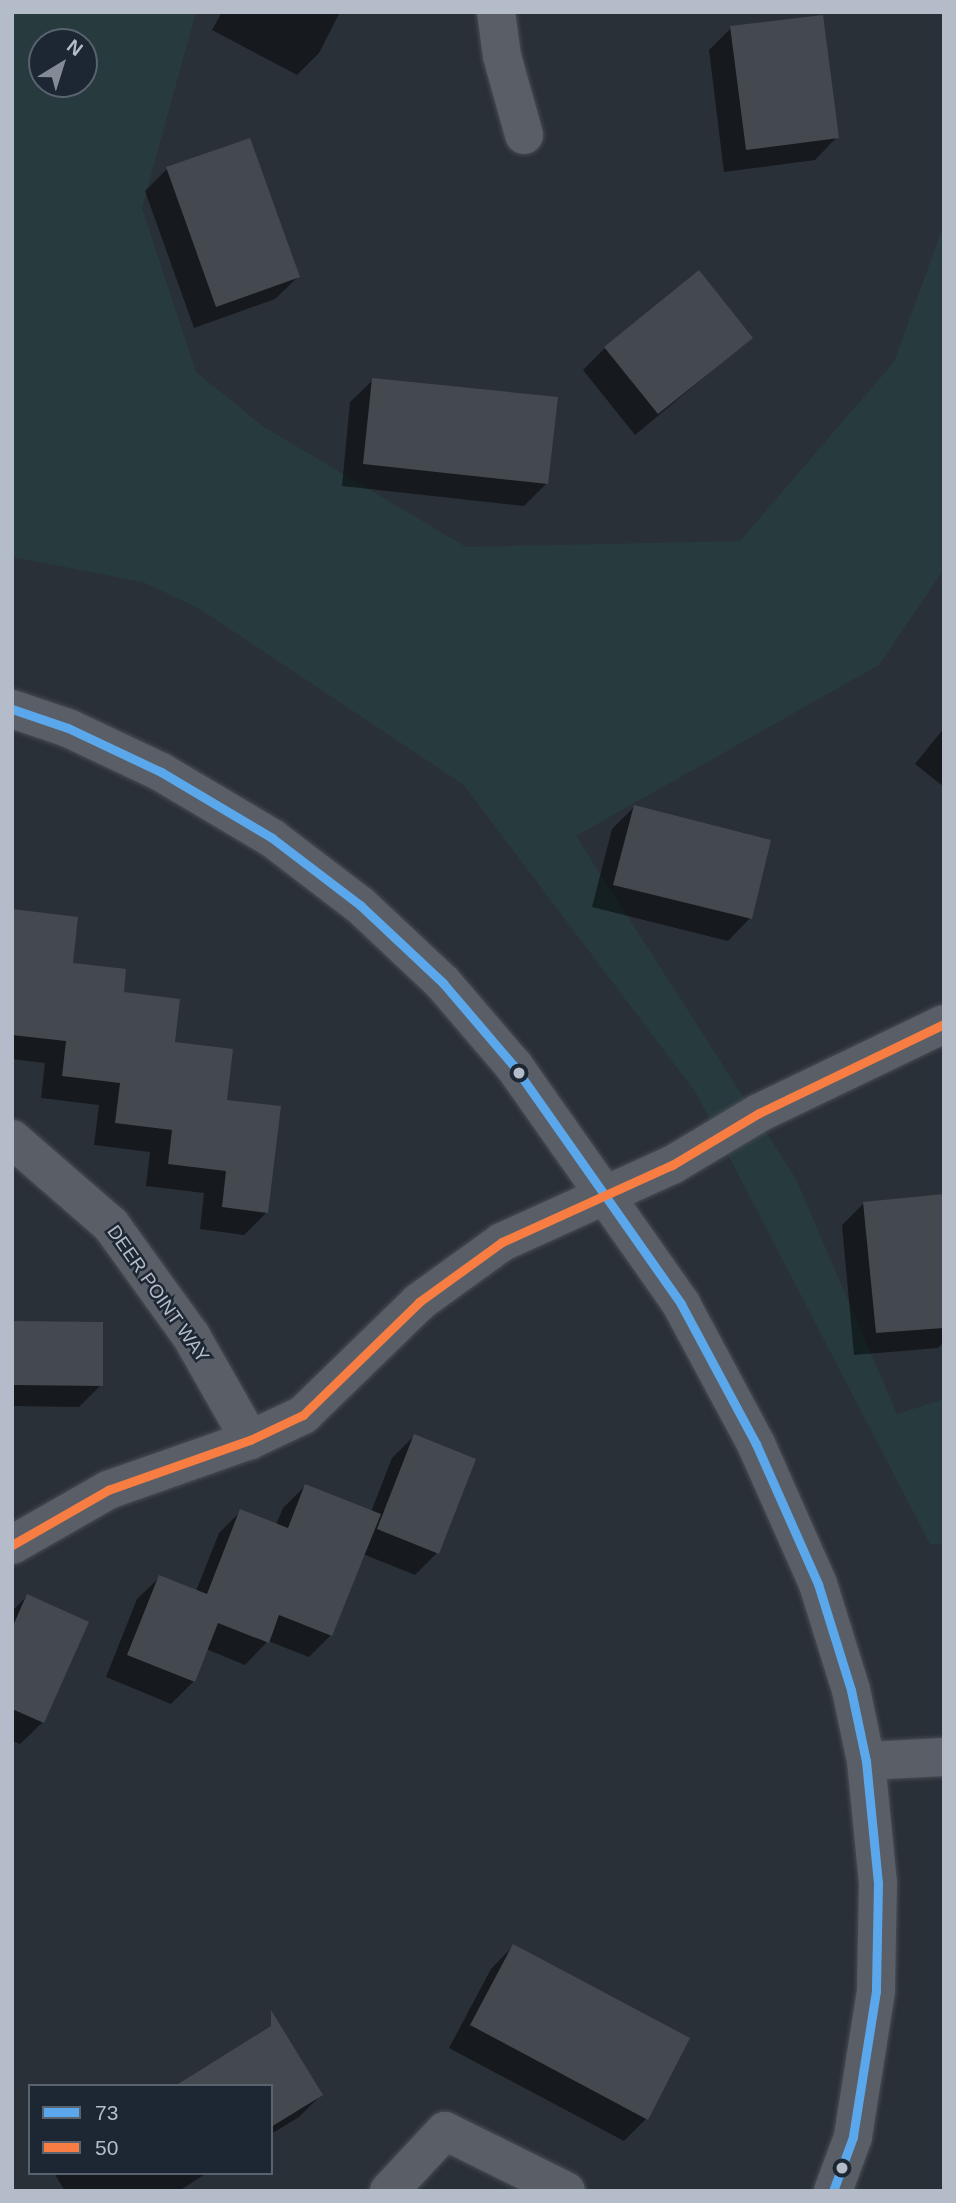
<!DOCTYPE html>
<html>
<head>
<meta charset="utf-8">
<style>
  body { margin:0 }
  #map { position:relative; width:956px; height:2203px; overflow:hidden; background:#2a3038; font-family:Helvetica,sans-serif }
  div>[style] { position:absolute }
  .green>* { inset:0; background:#273a3e }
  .shadow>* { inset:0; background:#0007 }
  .building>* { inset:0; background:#444950 }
  .roads { filter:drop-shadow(0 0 2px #484c53) drop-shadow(0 0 2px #484c53) }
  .minor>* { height:38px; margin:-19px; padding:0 19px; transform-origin:19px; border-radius:19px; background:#5a5e66 }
  .tertiary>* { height:38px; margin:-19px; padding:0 19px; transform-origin:19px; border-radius:19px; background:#5a5e66 }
  .bus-1>* { height:9px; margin:-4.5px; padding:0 4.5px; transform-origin:4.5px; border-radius:4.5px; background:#5aa8eb }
  .bus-2>* { height:9px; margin:-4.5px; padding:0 4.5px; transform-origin:4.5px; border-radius:4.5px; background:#f77d43 }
  .dots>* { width:19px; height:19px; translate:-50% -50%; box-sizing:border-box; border:4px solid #1d2633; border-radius:50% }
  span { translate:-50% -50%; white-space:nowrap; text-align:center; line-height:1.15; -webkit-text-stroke:5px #1d2633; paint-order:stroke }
  .street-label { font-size:19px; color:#b4bcc9 }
  .frame { position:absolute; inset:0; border:14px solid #b4bcc9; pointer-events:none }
  .legend { position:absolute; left:28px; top:2084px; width:245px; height:91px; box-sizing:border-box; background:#1d2633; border:2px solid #59626f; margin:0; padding:9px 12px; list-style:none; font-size:21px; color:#b4bcc9 }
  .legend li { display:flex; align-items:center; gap:14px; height:35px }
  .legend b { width:35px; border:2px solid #59626f }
  .north { position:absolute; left:28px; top:28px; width:70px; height:70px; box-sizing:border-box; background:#1d2633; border:2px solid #59626f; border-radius:50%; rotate:38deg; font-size:19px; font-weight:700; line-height:28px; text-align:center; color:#b4bcc9 }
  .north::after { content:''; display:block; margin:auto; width:24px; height:32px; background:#848b96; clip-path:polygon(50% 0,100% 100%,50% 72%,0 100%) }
</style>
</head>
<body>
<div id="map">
  <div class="green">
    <div style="clip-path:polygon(evenodd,12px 12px,196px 12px,142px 208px,196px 372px,264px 427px,466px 547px,740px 541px,894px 362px,944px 224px,944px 569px,879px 665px,576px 836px,796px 1179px,897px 1414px,944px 1399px,944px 1544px,930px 1544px,696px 1093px,464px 785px,200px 609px,143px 582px,12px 557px,12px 12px,42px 42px,84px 42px,84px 84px,42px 84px,42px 42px)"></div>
  </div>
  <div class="shadow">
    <div style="clip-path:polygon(222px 12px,340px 12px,319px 53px,297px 75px,212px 30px)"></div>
    <div style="clip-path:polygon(731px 28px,837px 137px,815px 160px,724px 172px,709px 50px)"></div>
    <div style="clip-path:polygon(167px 169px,298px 277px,275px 299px,194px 328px,145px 191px)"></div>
    <div style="clip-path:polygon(751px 338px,635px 435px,583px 370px,605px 348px)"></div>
    <div style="clip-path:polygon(373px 380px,547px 483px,524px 506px,342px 486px,350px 402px)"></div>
    <div style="clip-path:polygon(944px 728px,944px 787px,915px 764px)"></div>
    <div style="clip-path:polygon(634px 807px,750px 918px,728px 941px,592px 907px,612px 829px)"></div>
    <div style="clip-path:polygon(12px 912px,71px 964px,122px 994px,225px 1101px,267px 1212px,244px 1235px,200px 1229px,204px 1193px,146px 1186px,150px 1152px,94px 1145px,99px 1105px,41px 1098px,45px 1063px,12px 1059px)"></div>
    <div style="clip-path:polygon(944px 1196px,944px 1342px,938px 1348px,854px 1355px,842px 1225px,864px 1203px)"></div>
    <div style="clip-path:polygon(12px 1323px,101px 1385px,79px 1407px,12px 1406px)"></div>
    <div style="clip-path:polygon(414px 1436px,437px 1553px,415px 1575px,363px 1554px,331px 1635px,309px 1657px,268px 1641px,245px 1665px,206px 1649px,194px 1681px,171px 1704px,106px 1677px,137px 1599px,160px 1577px,196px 1591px,219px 1533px,241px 1511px,276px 1525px,283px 1508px,305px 1486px,371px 1512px,392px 1458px)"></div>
    <div style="clip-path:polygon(27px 1596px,43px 1722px,20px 1744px,12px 1741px,12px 1611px)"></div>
    <div style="clip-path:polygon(513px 1946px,646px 2119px,624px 2141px,449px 2048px,491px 1969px)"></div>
    <div style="clip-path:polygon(271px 2086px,321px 2095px,299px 2117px,271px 2134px)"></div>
    <div style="clip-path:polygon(54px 2173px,207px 2173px,179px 2191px,65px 2191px)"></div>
  </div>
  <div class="building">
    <div style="clip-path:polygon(823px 15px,839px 138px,746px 150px,730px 26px)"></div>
    <div style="clip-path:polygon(250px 138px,300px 277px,216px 307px,166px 167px)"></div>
    <div style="clip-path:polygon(699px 270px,753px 338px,658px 414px,604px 347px)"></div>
    <div style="clip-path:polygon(372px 378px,558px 397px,548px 484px,363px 464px)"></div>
    <div style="clip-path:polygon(634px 805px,771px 840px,752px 919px,613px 885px)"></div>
    <div style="clip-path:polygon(12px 909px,78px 917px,73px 963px,126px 969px,124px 992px,180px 999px,175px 1042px,233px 1049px,227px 1100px,281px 1106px,268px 1213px,222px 1207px,226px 1171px,168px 1164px,172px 1130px,115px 1123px,120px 1083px,62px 1076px,66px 1041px,12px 1035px)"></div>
    <div style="clip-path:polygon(944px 1194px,944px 1328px,876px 1333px,863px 1202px)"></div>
    <div style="clip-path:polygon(12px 1321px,103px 1322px,103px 1386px,12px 1385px)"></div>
    <div style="clip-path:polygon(414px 1434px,476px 1459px,439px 1554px,377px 1529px)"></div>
    <div style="clip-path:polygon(305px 1484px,381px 1514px,332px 1636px,279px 1615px,269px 1643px,218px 1623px,195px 1682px,127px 1655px,159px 1575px,207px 1594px,240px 1509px,288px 1528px)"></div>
    <div style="clip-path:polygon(27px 1594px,89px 1622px,44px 1723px,12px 1709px,12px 1628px)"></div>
    <div style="clip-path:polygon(513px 1944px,690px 2038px,648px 2120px,470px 2025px)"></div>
    <div style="clip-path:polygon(271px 2010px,323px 2095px,271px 2127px,271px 2086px,175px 2086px,271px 2026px)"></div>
  </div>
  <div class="roads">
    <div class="minor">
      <div style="left:496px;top:12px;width:44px;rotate:82.2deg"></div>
      <div style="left:502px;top:56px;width:82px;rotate:74.4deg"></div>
      <div style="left:12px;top:1139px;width:131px;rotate:41deg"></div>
      <div style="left:111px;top:1225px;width:137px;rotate:54.2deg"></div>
      <div style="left:191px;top:1336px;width:120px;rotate:60.4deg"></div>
      <div style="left:12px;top:1545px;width:111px;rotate:-29.8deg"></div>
      <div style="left:108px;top:1490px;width:151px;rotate:-19.4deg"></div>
      <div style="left:250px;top:1440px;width:59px;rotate:-25.3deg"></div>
      <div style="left:303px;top:1415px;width:162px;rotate:-44.2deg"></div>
      <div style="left:419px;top:1302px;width:102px;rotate:-35.9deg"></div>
      <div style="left:502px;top:1242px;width:187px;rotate:-24.4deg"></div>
      <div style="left:672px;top:1165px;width:101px;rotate:-30.9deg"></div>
      <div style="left:759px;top:1113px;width:205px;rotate:-25.7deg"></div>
      <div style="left:866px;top:1761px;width:78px;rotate:-2.9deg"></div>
      <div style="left:389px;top:2191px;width:82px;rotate:-47deg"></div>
      <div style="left:445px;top:2131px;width:135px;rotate:26.4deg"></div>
    </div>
    <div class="tertiary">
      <div style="left:12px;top:709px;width:59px;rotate:18.7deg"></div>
      <div style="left:68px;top:728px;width:103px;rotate:25.3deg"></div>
      <div style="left:161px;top:772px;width:129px;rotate:30.7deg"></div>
      <div style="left:272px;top:838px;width:111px;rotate:37.3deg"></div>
      <div style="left:360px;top:905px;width:114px;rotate:43.2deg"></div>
      <div style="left:443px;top:983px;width:109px;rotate:49.5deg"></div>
      <div style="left:514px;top:1066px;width:291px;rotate:54.9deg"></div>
      <div style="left:681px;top:1304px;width:159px;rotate:61.8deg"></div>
      <div style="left:756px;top:1444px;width:153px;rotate:66.1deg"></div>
      <div style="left:818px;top:1584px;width:111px;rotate:72.7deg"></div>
      <div style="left:851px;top:1690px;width:73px;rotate:78.1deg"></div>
      <div style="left:866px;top:1761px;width:123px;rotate:84.4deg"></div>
      <div style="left:878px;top:1883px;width:108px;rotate:91.1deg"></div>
      <div style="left:876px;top:1991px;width:148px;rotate:99deg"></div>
      <div style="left:853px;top:2137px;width:58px;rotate:110.3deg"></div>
    </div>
  </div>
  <div class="bus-1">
    <div style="left:12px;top:709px;width:59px;rotate:18.7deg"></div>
    <div style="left:68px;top:728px;width:103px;rotate:25.3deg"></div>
    <div style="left:161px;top:772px;width:129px;rotate:30.7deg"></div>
    <div style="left:272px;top:838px;width:111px;rotate:37.3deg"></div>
    <div style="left:360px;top:905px;width:114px;rotate:43.2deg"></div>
    <div style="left:443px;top:983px;width:109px;rotate:49.5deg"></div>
    <div style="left:514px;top:1066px;width:291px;rotate:54.9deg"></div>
    <div style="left:681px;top:1304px;width:159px;rotate:61.8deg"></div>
    <div style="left:756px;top:1444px;width:153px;rotate:66.1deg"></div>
    <div style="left:818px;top:1584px;width:111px;rotate:72.7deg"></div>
    <div style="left:851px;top:1690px;width:73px;rotate:78.1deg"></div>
    <div style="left:866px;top:1761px;width:123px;rotate:84.4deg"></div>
    <div style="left:878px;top:1883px;width:108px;rotate:91.1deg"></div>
    <div style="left:876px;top:1991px;width:148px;rotate:99deg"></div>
    <div style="left:853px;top:2137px;width:58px;rotate:110.3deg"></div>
  </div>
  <div class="bus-2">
    <div style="left:12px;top:1545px;width:111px;rotate:-29.8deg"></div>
    <div style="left:108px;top:1490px;width:151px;rotate:-19.4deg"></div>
    <div style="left:250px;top:1440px;width:59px;rotate:-25.3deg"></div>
    <div style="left:303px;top:1415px;width:162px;rotate:-44.2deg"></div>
    <div style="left:419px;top:1302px;width:102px;rotate:-35.9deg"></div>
    <div style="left:502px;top:1242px;width:187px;rotate:-24.4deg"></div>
    <div style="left:672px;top:1165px;width:101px;rotate:-30.9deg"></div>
    <div style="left:759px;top:1113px;width:205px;rotate:-25.7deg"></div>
  </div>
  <div class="dots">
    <div style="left:519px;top:1073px;background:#b4bcc9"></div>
    <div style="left:842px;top:2168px;background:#b4bcc9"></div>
  </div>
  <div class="street-label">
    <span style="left:158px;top:1294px;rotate:55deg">DEER POINT WAY</span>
  </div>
  <div class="frame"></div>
  <ul class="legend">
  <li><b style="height:9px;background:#5aa8eb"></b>73</li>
  <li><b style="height:9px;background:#f77d43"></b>50</li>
  </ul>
  <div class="north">N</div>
</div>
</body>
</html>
